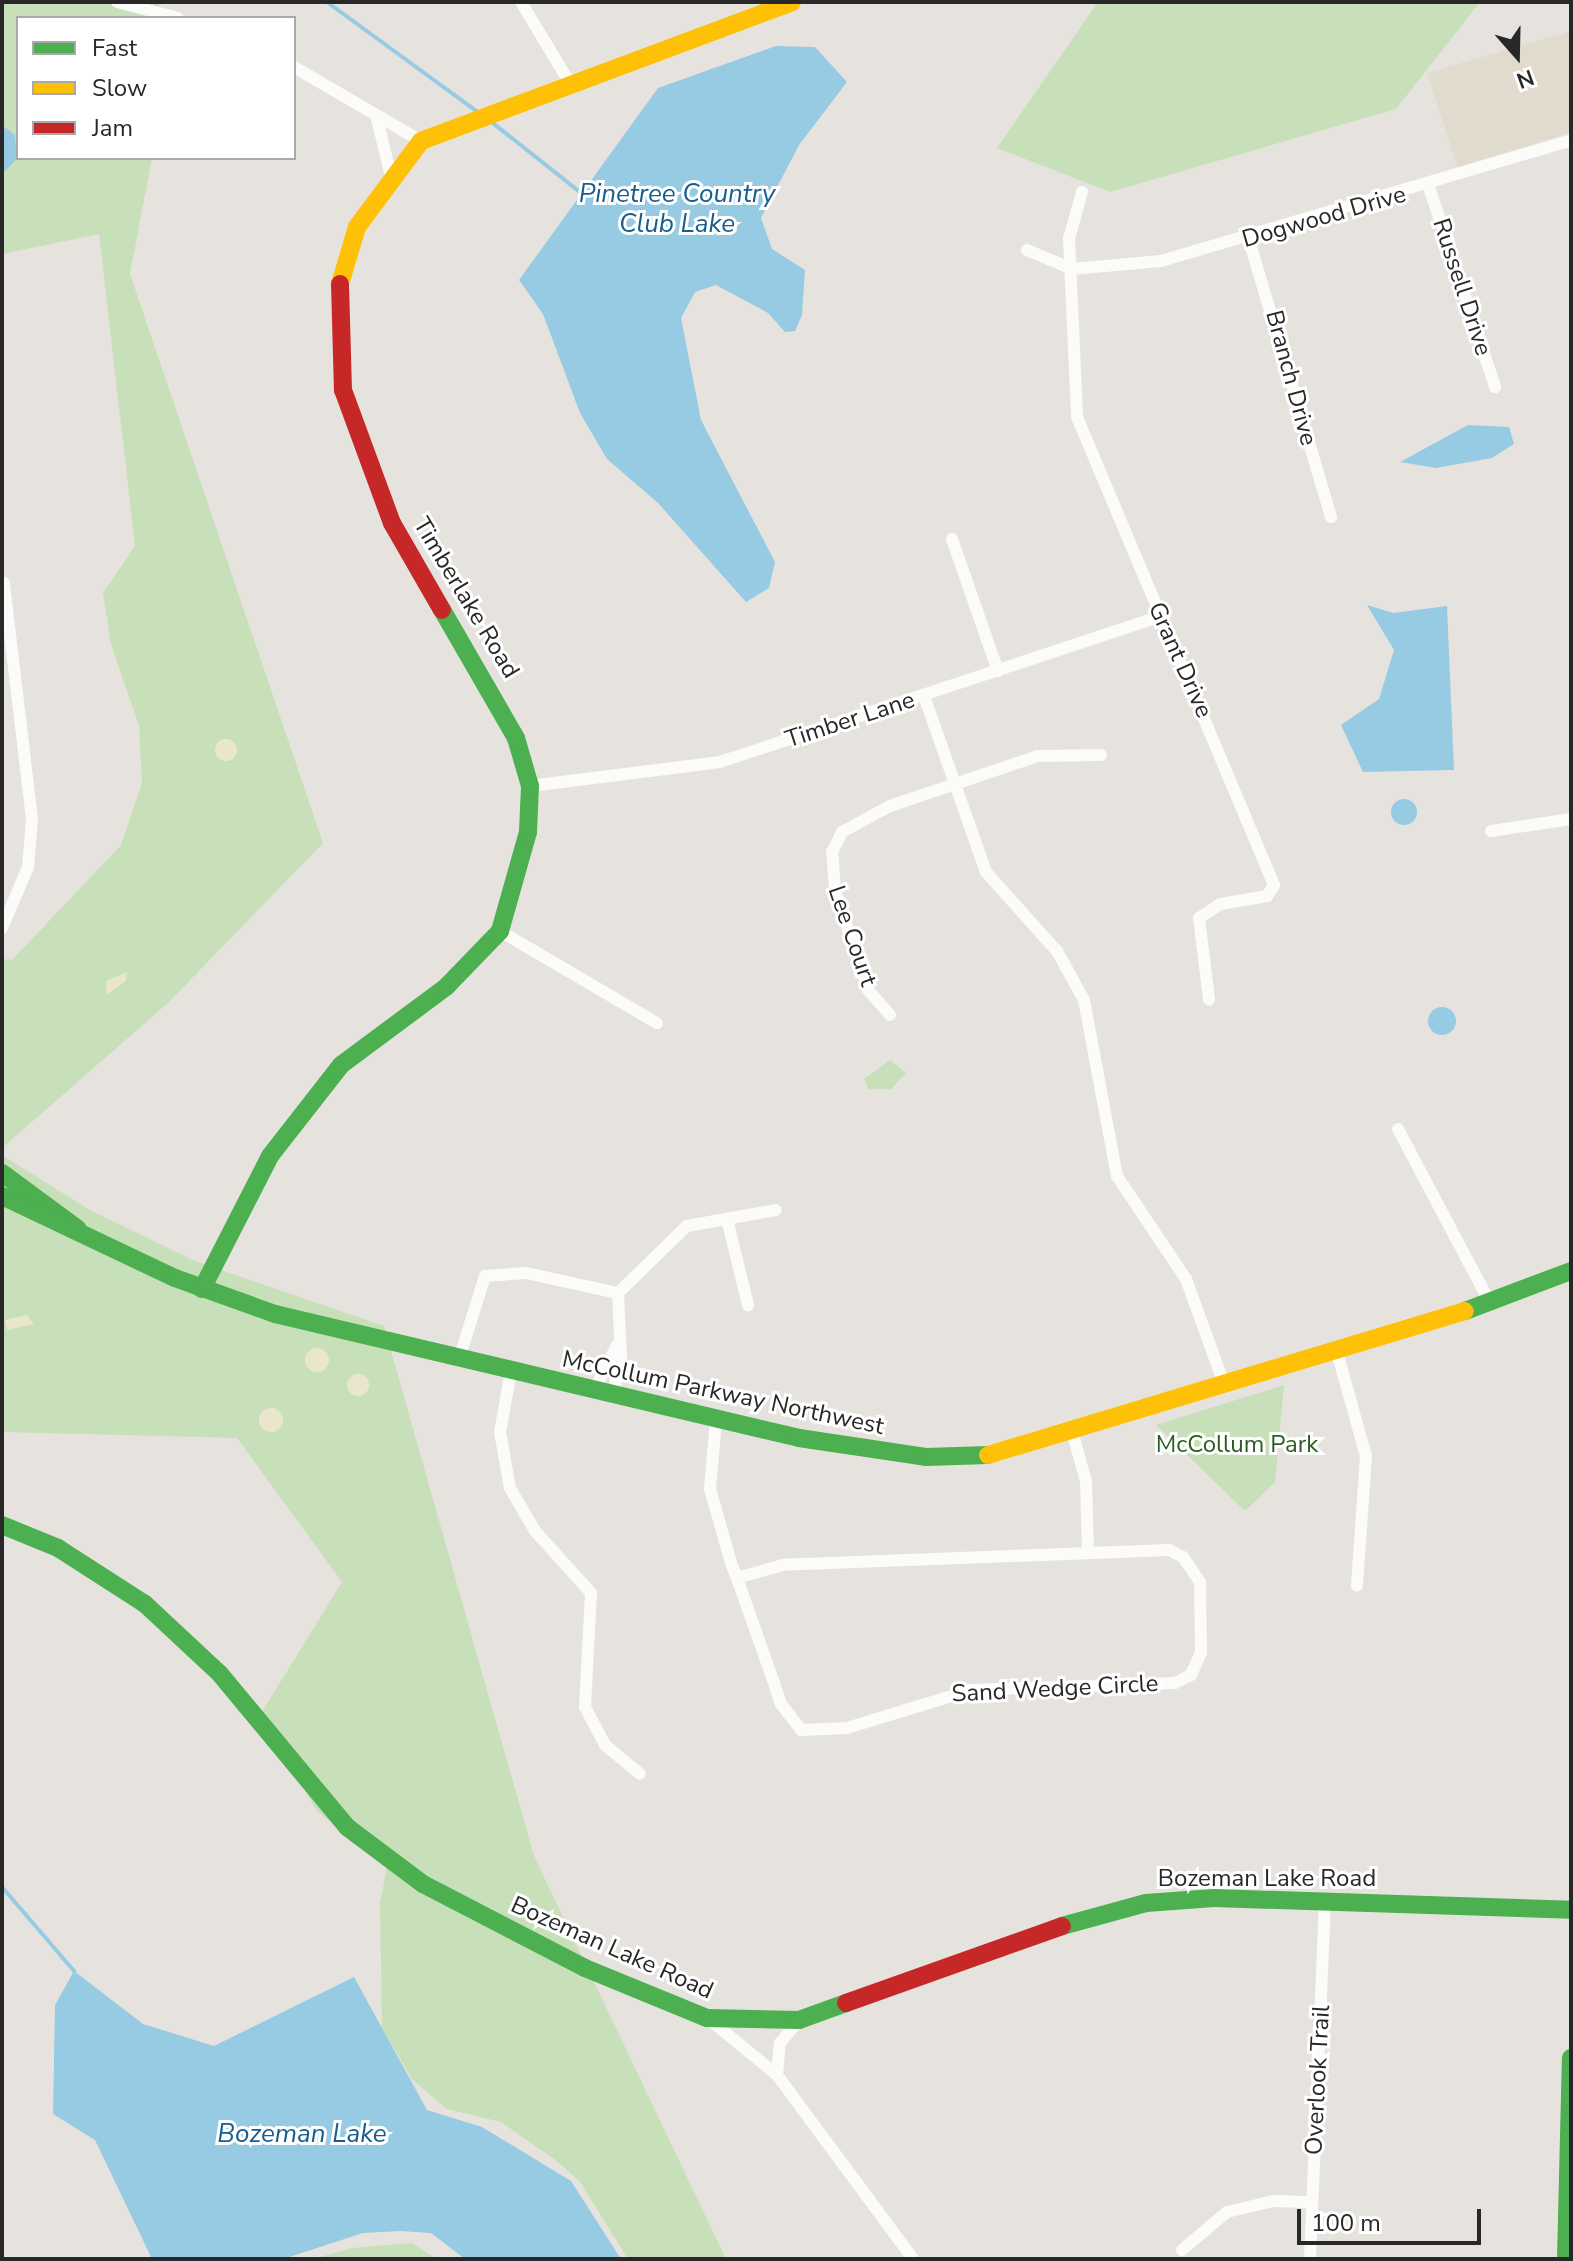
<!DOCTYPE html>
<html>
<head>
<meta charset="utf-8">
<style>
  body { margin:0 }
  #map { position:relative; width:1573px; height:2261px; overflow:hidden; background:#e6e3de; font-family:"Nunito Sans",sans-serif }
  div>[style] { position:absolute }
  .education>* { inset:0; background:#e0dbcd }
  .green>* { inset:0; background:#c7e0b9 }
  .sand>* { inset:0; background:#eae6ce }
  .round { border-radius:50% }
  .water>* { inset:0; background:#97cae3 }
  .stream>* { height:4px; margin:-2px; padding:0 2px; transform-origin:2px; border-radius:2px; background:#97cae3 }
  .street>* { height:12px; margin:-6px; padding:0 6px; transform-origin:6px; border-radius:6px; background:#fbfbfa }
  .fast>* { height:18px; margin:-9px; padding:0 9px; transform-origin:9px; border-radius:9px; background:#4caf50 }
  .slow>* { height:18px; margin:-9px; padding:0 9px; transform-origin:9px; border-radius:9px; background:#ffc107 }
  .jam>* { height:18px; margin:-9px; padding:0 9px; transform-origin:9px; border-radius:9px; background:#c62828 }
  span { translate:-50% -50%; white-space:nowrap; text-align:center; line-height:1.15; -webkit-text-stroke:6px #fff; paint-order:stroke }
  .street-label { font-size:24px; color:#282828 }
  .park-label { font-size:24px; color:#285f1f }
  .water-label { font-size:26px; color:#175d8e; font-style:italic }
  .frame { position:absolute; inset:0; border:4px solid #282828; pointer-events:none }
  .legend { position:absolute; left:16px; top:16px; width:280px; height:144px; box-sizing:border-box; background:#fff; border:2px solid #a9a9a9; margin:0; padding:10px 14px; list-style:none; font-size:24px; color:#282828 }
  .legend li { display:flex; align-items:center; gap:16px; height:40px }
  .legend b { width:40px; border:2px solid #a9a9a9 }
  .north { position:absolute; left:1477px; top:16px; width:80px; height:80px; -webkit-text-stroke:6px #fff; paint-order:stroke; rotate:160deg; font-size:22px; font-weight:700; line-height:32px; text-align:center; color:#282828 }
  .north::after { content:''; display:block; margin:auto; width:28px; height:36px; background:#282828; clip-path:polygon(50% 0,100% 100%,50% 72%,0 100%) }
  .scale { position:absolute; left:1297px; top:2209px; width:184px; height:36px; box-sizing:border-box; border:4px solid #282828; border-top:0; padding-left:10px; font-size:24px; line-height:28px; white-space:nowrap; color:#282828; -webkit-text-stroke:6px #fff; paint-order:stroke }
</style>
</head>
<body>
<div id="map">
  <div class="education">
    <div style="clip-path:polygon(1571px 31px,1571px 132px,1458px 168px,1427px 73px)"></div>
  </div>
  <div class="green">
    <div style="clip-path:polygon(2px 2px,160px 2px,156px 18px,18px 18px,18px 158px,152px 158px,130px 274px,323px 843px,168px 1003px,2px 1148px,2px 959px,12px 960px,121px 845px,142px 783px,139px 726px,111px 644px,103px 593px,135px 546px,99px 234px,2px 254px)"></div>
    <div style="clip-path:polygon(1098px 2px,1480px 2px,1396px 109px,1110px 192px,997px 148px)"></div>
    <div style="clip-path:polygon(890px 1060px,906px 1073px,891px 1089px,869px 1089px,864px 1079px)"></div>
    <div style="clip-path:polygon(2px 1155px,88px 1209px,195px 1261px,384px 1326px,534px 1856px,726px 2259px,628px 2259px,580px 2182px,558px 2162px,501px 2122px,447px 2109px,412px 2079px,382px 2028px,380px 1904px,387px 1866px,317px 1811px,260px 1715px,342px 1582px,237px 1438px,2px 1432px)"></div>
    <div style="clip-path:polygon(1284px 1385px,1275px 1482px,1245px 1511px,1156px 1425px)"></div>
    <div style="clip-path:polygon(412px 2243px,437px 2259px,313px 2259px,352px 2248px)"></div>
  </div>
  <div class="sand">
    <div class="round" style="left:215px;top:739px;width:22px;height:22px"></div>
    <div style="clip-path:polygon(127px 972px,126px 981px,107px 995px,106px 981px)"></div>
    <div style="clip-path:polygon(27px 1315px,34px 1324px,7px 1330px,5px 1320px)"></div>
    <div class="round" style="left:305px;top:1348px;width:24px;height:24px"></div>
    <div class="round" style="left:347px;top:1374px;width:22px;height:22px"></div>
    <div class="round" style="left:259px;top:1408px;width:24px;height:24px"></div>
  </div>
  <div class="water">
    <div style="clip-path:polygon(776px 46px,815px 47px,847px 82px,799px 145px,761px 218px,772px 249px,805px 270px,802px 315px,795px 331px,785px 332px,768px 313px,716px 285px,695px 292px,681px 318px,701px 420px,775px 562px,769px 588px,746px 602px,658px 503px,607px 459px,580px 413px,543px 314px,519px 280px,658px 88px)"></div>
    <div style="clip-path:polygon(2px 125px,15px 135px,17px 159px,2px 174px)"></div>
    <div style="clip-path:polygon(1468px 425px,1509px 427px,1514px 444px,1492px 458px,1436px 468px,1400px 462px)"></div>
    <div style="clip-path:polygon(1367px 605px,1393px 613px,1447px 606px,1454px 770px,1363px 772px,1341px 725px,1379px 699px,1394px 650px)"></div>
    <div class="round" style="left:1391px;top:799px;width:26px;height:26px"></div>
    <div class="round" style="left:1428px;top:1007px;width:28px;height:28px"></div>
    <div style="clip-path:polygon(74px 1971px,143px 2024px,214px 2046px,354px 1977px,427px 2110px,482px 2127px,571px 2181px,621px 2259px,465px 2259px,431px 2233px,400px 2231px,363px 2233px,283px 2259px,152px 2259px,95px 2140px,53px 2114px,55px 2005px)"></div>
  </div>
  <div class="stream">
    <div style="left:327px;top:2px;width:188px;rotate:36.1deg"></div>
    <div style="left:489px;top:120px;width:117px;rotate:38.4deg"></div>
    <div style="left:2px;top:1887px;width:111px;rotate:49.4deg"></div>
  </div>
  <div class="street">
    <div style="left:117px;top:2px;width:63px;rotate:14.7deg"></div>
    <div style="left:521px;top:2px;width:97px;rotate:58.9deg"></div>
    <div style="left:294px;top:67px;width:147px;rotate:30.2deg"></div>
    <div style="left:376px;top:115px;width:63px;rotate:76.2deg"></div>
    <div style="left:1429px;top:187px;width:211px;rotate:71.7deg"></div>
    <div style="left:1082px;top:192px;width:49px;rotate:105.5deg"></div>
    <div style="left:1069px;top:239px;width:178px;rotate:87.4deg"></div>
    <div style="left:1077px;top:417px;width:508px;rotate:67.17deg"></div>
    <div style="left:1274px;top:885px;width:13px;rotate:122deg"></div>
    <div style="left:1267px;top:896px;width:48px;rotate:170.3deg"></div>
    <div style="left:1220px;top:904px;width:25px;rotate:146deg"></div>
    <div style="left:1199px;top:918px;width:82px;rotate:83deg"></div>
    <div style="left:1249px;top:240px;width:289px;rotate:73.5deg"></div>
    <div style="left:1027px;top:250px;width:49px;rotate:22.9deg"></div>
    <div style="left:1072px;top:269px;width:89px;rotate:-5.1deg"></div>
    <div style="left:1161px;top:261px;width:427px;rotate:-16.4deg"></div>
    <div style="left:952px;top:539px;width:140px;rotate:70.8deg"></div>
    <div style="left:924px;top:696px;width:187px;rotate:70.6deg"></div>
    <div style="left:986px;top:872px;width:106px;rotate:48.1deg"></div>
    <div style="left:1057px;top:951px;width:56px;rotate:61.1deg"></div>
    <div style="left:1084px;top:1000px;width:179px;rotate:79.4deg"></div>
    <div style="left:1117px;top:1176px;width:124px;rotate:56.2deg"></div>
    <div style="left:1186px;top:1279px;width:112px;rotate:70.1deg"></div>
    <div style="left:530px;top:786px;width:192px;rotate:-7.2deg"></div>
    <div style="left:720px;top:762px;width:465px;rotate:-18.3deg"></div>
    <div style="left:1491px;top:831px;width:81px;rotate:-8.5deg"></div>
    <div style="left:2px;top:928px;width:66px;rotate:-66.9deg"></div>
    <div style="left:28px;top:867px;width:48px;rotate:-85.2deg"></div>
    <div style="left:32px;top:819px;width:238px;rotate:-96.8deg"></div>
    <div style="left:500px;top:931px;width:182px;rotate:30.4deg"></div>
    <div style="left:890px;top:1015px;width:33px;rotate:-131deg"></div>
    <div style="left:868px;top:990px;width:104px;rotate:-108.4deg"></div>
    <div style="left:835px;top:891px;width:39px;rotate:-94deg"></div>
    <div style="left:832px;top:852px;width:22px;rotate:-63deg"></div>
    <div style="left:842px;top:832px;width:55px;rotate:-28.4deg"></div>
    <div style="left:890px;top:806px;width:156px;rotate:-18.7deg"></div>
    <div style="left:1038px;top:756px;width:63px;rotate:-0.9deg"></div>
    <div style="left:1398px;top:1129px;width:197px;rotate:62.1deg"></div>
    <div style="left:727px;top:1219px;width:89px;rotate:76.3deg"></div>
    <div style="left:1337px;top:1352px;width:108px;rotate:74.4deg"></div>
    <div style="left:1366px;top:1456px;width:130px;rotate:94deg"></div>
    <div style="left:459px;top:1359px;width:87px;rotate:-72.6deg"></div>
    <div style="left:485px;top:1276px;width:41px;rotate:-4.2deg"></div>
    <div style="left:526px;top:1273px;width:94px;rotate:12.3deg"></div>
    <div style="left:511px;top:1371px;width:62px;rotate:100.2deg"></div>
    <div style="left:500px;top:1432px;width:57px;rotate:79.9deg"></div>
    <div style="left:510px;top:1488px;width:50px;rotate:59.8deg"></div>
    <div style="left:535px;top:1531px;width:84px;rotate:47.9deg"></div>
    <div style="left:591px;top:1593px;width:114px;rotate:93deg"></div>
    <div style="left:585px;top:1707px;width:43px;rotate:62.2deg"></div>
    <div style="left:605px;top:1745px;width:45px;rotate:39.6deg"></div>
    <div style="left:594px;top:1391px;width:51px;rotate:-63.4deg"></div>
    <div style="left:613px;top:1396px;width:41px;rotate:-78.7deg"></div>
    <div style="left:621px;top:1356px;width:63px;rotate:-92.7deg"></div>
    <div style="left:618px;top:1293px;width:96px;rotate:-44.2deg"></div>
    <div style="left:687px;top:1226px;width:90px;rotate:-10.2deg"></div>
    <div style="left:716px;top:1420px;width:69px;rotate:95deg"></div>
    <div style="left:710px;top:1489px;width:80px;rotate:74.1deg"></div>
    <div style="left:732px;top:1566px;width:13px;rotate:67deg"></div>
    <div style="left:737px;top:1578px;width:114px;rotate:70.6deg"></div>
    <div style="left:775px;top:1686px;width:19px;rotate:72deg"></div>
    <div style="left:781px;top:1704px;width:33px;rotate:52deg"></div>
    <div style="left:801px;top:1730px;width:46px;rotate:-2.5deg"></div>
    <div style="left:847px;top:1728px;width:130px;rotate:-17deg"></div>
    <div style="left:971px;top:1690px;width:204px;rotate:-2deg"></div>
    <div style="left:1175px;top:1683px;width:18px;rotate:-27deg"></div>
    <div style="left:1191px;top:1675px;width:24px;rotate:-66deg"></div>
    <div style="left:1201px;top:1653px;width:71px;rotate:-90.8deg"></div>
    <div style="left:1200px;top:1582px;width:30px;rotate:-124deg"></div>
    <div style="left:1183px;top:1557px;width:16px;rotate:-153deg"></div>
    <div style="left:1169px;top:1550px;width:386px;rotate:177.8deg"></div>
    <div style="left:783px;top:1565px;width:48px;rotate:164.2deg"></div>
    <div style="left:1073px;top:1435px;width:48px;rotate:74.2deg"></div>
    <div style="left:1086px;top:1481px;width:70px;rotate:88.4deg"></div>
    <div style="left:710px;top:2020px;width:87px;rotate:39.4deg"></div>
    <div style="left:777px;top:2075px;width:229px;rotate:53.5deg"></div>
    <div style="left:777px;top:2075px;width:32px;rotate:-85deg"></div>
    <div style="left:780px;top:2043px;width:30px;rotate:-50deg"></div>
    <div style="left:1182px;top:2250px;width:59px;rotate:-40.2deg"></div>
    <div style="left:1227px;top:2212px;width:48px;rotate:-13.2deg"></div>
    <div style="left:1274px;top:2201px;width:38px;rotate:2deg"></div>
    <div style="left:1310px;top:2259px;width:359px;rotate:-87.6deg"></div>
  </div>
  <div class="fast">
    <div style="left:2px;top:1173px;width:94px;rotate:36.4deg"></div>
    <div style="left:2px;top:1196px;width:191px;rotate:25.4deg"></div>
    <div style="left:175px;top:1278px;width:106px;rotate:19.8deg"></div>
    <div style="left:275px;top:1314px;width:538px;rotate:13.31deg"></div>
    <div style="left:799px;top:1438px;width:128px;rotate:8.5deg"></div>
    <div style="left:926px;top:1457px;width:62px;rotate:-1.8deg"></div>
    <div style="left:202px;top:1289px;width:149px;rotate:-62.9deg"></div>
    <div style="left:270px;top:1156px;width:115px;rotate:-52deg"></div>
    <div style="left:341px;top:1065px;width:131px;rotate:-36.6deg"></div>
    <div style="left:446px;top:987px;width:78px;rotate:-46deg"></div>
    <div style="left:500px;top:931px;width:103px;rotate:-74.2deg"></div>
    <div style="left:528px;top:832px;width:46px;rotate:-87.5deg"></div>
    <div style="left:530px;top:786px;width:50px;rotate:-106.3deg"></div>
    <div style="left:516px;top:738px;width:148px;rotate:-120deg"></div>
    <div style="left:1465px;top:1311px;width:113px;rotate:-20.7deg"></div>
    <div style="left:2px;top:1525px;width:61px;rotate:22.3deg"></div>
    <div style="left:58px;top:1548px;width:103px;rotate:32.8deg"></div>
    <div style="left:145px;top:1604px;width:103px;rotate:43deg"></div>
    <div style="left:220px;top:1674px;width:199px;rotate:50.3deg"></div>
    <div style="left:347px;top:1827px;width:95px;rotate:36.9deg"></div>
    <div style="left:423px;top:1884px;width:182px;rotate:27.4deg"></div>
    <div style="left:585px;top:1968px;width:132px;rotate:22.3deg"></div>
    <div style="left:707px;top:2018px;width:92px;rotate:1.2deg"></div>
    <div style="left:799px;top:2020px;width:50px;rotate:-19.9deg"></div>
    <div style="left:1062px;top:1926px;width:87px;rotate:-15.3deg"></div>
    <div style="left:1146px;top:1903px;width:68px;rotate:-4.2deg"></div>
    <div style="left:1214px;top:1898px;width:357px;rotate:1.9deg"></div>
    <div style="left:1566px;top:2259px;width:201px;rotate:-88.6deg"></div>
  </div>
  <div class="slow">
    <div style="left:340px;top:284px;width:59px;rotate:-73.4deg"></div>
    <div style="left:357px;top:227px;width:107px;rotate:-53.3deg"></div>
    <div style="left:421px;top:141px;width:396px;rotate:-20.5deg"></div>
    <div style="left:988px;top:1455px;width:498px;rotate:-16.8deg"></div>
  </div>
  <div class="jam">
    <div style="left:340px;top:284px;width:106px;rotate:88.4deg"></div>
    <div style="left:343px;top:390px;width:142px;rotate:69.8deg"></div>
    <div style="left:392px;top:523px;width:100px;rotate:60.1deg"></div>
    <div style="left:846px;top:2003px;width:229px;rotate:-19.6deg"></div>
  </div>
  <div class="street-label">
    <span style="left:1324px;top:217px;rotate:-16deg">Dogwood Drive</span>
    <span style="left:1462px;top:287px;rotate:72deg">Russell Drive</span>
    <span style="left:1291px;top:378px;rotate:75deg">Branch Drive</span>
    <span style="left:466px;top:598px;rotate:59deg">Timberlake Road</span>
    <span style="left:1180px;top:660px;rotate:66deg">Grant Drive</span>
    <span style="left:850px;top:720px;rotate:-18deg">Timber Lane</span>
    <span style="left:852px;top:936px;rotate:71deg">Lee Court</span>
    <span style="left:723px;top:1393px;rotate:12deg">McCollum Parkway Northwest</span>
    <span style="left:1055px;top:1689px;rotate:-3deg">Sand Wedge Circle</span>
    <span style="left:1267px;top:1879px">Bozeman Lake Road</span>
    <span style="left:612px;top:1948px;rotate:24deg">Bozeman Lake Road</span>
    <span style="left:1318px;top:2080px;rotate:-87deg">Overlook Trail</span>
  </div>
  <div class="park-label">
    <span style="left:1237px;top:1445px">McCollum Park</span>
  </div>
  <div class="water-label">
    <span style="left:677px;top:209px">Pinetree Country<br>Club Lake</span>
    <span style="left:302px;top:2134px">Bozeman Lake</span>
  </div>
  <div class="frame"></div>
  <ul class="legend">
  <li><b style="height:10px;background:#4caf50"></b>Fast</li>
  <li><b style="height:10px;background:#ffc107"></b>Slow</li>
  <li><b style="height:10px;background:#c62828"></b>Jam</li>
  </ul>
  <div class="north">N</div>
  <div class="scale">100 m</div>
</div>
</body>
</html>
